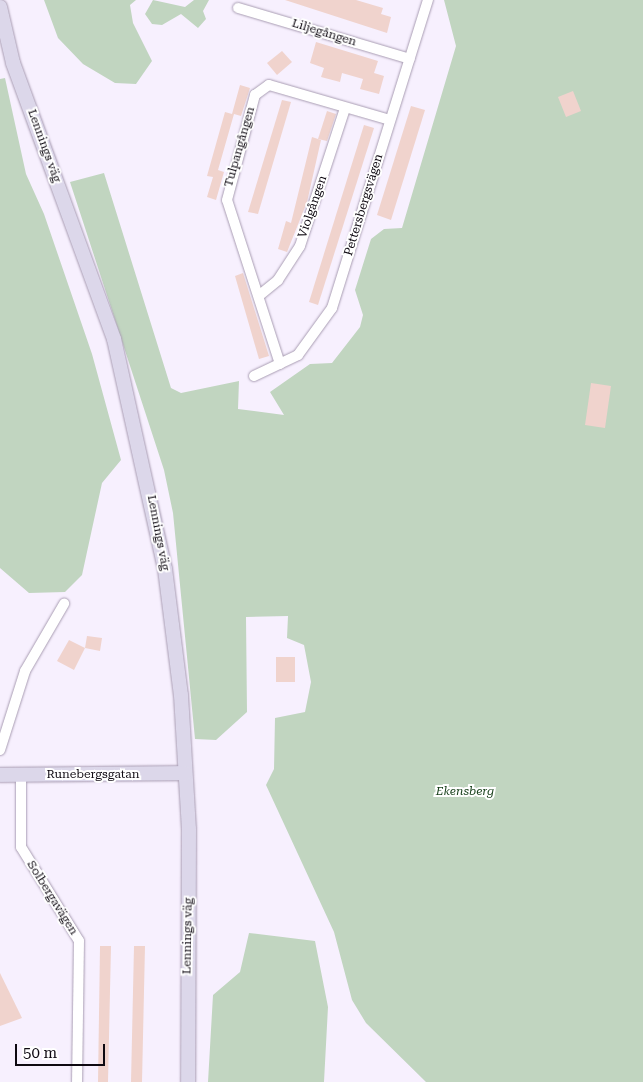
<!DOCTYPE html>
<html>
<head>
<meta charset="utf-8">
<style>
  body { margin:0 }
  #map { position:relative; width:643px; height:1082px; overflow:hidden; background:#f7f0fe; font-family:"Roboto Serif",serif }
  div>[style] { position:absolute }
  .green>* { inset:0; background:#c1d5c0 }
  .building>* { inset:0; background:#f0d3cd }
  .roads { filter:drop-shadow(0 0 1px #a99db3) drop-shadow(0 0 1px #a99db3) }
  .street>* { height:10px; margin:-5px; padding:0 5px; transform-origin:5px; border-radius:5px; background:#fff }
  .secondary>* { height:14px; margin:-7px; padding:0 7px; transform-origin:7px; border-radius:7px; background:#dcd7ea }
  span { translate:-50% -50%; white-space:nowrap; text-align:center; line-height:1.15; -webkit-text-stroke:4px #fff; paint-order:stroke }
  .street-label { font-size:12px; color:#0e0911 }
  .park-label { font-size:12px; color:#143d17; font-style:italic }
  .scale { position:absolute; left:15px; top:1044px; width:90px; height:22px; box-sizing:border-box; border:2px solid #0e0911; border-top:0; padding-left:6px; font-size:15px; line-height:18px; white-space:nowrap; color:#0e0911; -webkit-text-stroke:4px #fff; paint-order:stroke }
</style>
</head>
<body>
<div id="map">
  <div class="green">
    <div style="clip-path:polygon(44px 0,136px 0,130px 5px,133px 23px,152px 61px,136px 84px,115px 83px,83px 64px,58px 38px)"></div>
    <div style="clip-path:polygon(153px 0,185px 7px,194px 0,209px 0,203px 11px,206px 19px,198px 28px,181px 14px,162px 25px,152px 24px,145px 14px)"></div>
    <div style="clip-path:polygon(444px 0,643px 0,643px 1082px,426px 1082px,366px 1023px,352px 1000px,334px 932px,266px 785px,274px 769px,275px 718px,305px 712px,311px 682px,304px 645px,287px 638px,288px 616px,246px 617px,247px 712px,216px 740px,195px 739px,173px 513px,164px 470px,70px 182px,104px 173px,171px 388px,181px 393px,239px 381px,238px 409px,284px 415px,270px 392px,310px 364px,332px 363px,360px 327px,363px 315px,355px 290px,371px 239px,384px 229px,402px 228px,456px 46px)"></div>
    <div style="clip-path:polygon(5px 78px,26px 174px,44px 214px,92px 354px,121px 460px,102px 483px,82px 575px,65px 592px,29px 593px,0 568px,0 79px)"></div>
    <div style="clip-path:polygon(249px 933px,315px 941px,328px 1007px,324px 1082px,208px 1082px,213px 995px,240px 972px)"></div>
  </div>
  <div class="building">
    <div style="clip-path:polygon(285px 0,356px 0,383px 8px,381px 14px,391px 17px,387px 33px)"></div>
    <div style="clip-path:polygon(316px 42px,378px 61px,374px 73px,384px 76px,379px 94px,360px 89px,363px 79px,342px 73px,340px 82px,321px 77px,324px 68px,310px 63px)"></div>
    <div style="clip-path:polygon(282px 51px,292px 62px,277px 75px,267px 63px)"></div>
    <div style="clip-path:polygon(240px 85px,250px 88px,241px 116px,234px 114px,218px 170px,224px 172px,216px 200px,207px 197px,213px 177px,207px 176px,225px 112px,232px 114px)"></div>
    <div style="clip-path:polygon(573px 91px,581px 111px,566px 117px,558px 97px)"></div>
    <div style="clip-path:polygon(282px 100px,291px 102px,258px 214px,248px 212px)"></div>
    <div style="clip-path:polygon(411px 106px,425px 110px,391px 220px,377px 215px)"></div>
    <div style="clip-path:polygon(327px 111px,336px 114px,327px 141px,318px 139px)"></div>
    <div style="clip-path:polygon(364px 125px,374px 128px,318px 305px,309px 302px)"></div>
    <div style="clip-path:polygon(312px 137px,321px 140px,307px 202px,287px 252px,278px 249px,286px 221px,291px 223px)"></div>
    <div style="clip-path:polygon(243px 273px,269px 356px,259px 359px,235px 276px)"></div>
    <div style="clip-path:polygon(591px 383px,611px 386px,605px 428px,585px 425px)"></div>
    <div style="clip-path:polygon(87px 636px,102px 638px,100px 651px,85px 648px)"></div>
    <div style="clip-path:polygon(69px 640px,85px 648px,74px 670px,57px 661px)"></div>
    <div style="clip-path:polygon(276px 657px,295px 657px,295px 682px,276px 682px)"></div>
    <div style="clip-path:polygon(100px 946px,111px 946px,108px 1082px,98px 1082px)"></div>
    <div style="clip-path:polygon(134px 946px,145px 946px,142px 1082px,131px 1082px)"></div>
    <div style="clip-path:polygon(0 973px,22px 1018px,0 1026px)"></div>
  </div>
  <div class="roads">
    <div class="street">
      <div style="left:238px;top:8px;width:179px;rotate:16.5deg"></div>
      <div style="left:261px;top:294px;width:22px;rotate:-39deg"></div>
      <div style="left:278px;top:280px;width:40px;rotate:-57.1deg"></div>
      <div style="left:300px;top:246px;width:145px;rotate:-71.9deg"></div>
      <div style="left:280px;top:364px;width:172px;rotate:-107.9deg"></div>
      <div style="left:227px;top:200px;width:109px;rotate:-75.1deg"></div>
      <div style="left:255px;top:95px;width:17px;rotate:-36deg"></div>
      <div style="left:269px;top:85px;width:126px;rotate:16.1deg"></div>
      <div style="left:254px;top:376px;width:49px;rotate:-25.5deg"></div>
      <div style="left:298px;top:355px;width:58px;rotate:-54.1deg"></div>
      <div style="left:332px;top:308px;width:323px;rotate:-72.7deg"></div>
      <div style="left:0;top:750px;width:83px;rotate:-72.4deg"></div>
      <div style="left:25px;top:671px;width:78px;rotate:-59.8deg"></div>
      <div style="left:21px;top:776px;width:71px;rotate:90deg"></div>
      <div style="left:21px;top:847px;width:110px;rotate:58.3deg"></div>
      <div style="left:79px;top:941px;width:141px;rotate:90.8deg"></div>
    </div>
    <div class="secondary">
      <div style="left:0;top:7px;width:57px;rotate:76.9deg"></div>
      <div style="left:13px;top:63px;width:294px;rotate:69.9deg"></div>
      <div style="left:114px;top:339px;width:236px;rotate:77.5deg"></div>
      <div style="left:165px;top:569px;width:127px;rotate:82.8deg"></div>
      <div style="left:181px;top:695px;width:134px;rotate:86.6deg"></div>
      <div style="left:189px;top:829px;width:253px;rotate:90.2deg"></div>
      <div style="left:0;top:775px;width:185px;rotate:-0.6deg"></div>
    </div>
  </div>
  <div class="street-label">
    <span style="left:324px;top:33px;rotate:17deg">Liljegången</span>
    <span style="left:44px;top:146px;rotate:70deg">Lennings väg</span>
    <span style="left:240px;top:147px;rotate:-74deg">Tulpangången</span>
    <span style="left:364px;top:205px;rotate:-73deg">Pettersbergsvägen</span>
    <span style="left:313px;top:207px;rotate:-71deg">Violgången</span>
    <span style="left:158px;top:533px;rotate:79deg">Lennings väg</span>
    <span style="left:93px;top:775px">Runebergsgatan</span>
    <span style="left:52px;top:898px;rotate:58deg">Solbergavägen</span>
    <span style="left:188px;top:936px;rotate:-89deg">Lennings väg</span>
  </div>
  <div class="park-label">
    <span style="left:465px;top:792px">Ekensberg</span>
  </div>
  <div class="scale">50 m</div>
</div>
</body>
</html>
